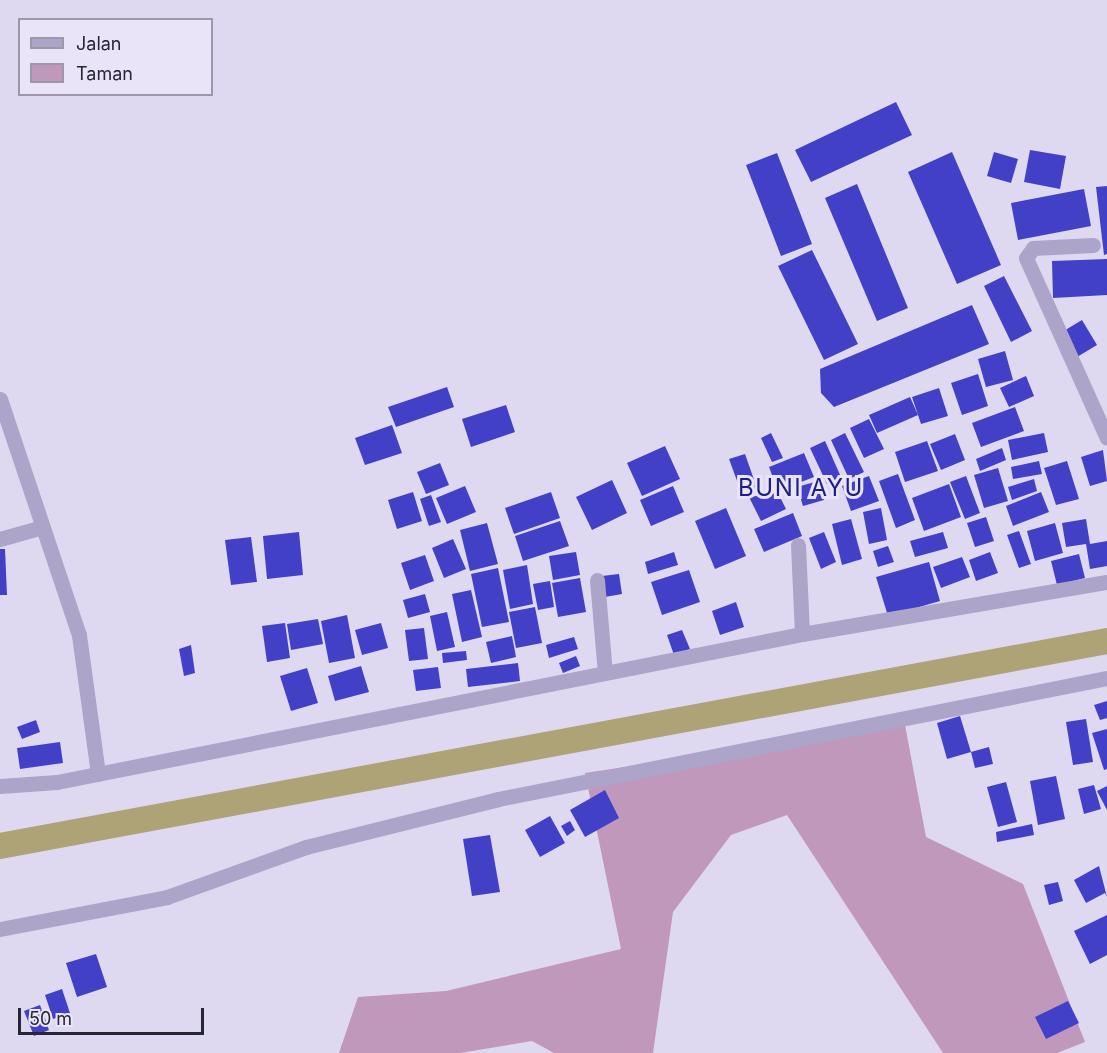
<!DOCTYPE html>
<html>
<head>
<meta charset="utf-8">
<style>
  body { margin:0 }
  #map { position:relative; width:1107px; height:1053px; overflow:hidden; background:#dfd8f1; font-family:Inter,sans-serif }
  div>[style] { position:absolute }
  .green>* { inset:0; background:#c098bc }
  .canal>* { height:26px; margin:-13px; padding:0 13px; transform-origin:13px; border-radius:13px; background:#aea377 }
  .building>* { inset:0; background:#4140c7 }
  .minor>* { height:15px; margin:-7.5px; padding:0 7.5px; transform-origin:7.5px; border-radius:7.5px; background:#aca4c9 }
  span { translate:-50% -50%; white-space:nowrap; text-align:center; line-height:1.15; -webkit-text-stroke:6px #eae4f9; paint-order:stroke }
  .quarter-label { font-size:24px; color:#1f1e83; letter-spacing:1.5px }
  .legend { position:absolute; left:18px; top:18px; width:195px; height:78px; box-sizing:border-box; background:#eae4f9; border:2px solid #9c98aa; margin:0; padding:8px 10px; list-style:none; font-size:18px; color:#272634 }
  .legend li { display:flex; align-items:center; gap:12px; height:30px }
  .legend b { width:30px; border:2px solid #9c98aa }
  .scale { position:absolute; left:18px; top:1008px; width:186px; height:27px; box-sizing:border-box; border:3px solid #272634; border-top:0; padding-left:8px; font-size:18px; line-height:21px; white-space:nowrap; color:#272634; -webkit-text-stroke:4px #eae4f9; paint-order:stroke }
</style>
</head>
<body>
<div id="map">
  <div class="green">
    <div style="clip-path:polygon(905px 725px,926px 837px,1023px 884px,1085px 1042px,1057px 1053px,943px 1053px,787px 815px,731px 835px,673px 912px,653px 1053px,554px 1053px,532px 1041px,460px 1053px,339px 1053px,358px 997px,446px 991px,621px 949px,585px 773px)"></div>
  </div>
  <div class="canal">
    <div style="left:0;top:846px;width:1126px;rotate:-10.49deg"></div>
  </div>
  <div class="building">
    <div style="clip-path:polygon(896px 102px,912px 135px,811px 182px,795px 150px)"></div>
    <div style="clip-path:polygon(1030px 150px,1066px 156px,1060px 189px,1024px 182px)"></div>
    <div style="clip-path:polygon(952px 152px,1001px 265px,957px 284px,908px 172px)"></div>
    <div style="clip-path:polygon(994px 152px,1018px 159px,1011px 183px,987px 176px)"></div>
    <div style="clip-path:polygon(777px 153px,812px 244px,781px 256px,746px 165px)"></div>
    <div style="clip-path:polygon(857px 184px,908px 308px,877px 321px,825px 198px)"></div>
    <div style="clip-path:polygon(1107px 186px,1107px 254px,1104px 255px,1096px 187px)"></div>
    <div style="clip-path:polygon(1084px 189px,1091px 226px,1018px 240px,1011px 203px)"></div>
    <div style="clip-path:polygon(812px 250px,858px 344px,824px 360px,778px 266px)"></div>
    <div style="clip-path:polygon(1107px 259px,1107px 295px,1053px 298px,1052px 261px)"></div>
    <div style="clip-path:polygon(1004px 276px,1032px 331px,1011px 342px,984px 286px)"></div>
    <div style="clip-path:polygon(972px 305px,989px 344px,834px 407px,821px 393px,820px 369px)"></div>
    <div style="clip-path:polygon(1082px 320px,1097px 345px,1077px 357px,1062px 332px)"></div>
    <div style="clip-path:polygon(1005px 351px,1013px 380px,986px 387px,978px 359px)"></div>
    <div style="clip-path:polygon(978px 374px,988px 406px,962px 415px,951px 383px)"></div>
    <div style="clip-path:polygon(1026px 376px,1034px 396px,1009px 407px,1000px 388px)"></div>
    <div style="clip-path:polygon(447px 387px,454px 407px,396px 427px,388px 407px)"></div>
    <div style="clip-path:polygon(939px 388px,948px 416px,921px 424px,912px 397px)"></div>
    <div style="clip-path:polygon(910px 397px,918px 415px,877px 433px,869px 415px)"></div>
    <div style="clip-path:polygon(506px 405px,515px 432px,471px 447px,462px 419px)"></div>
    <div style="clip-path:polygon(1015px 407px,1024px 431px,981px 447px,972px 423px)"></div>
    <div style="clip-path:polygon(869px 419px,884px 449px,864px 458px,850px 428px)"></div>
    <div style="clip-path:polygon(392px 425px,402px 453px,365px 465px,355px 438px)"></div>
    <div style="clip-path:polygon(771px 433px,783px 458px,772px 462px,761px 438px)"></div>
    <div style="clip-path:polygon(845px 433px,864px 472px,849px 479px,831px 440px)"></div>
    <div style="clip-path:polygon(1044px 433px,1048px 452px,1012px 460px,1008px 440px)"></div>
    <div style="clip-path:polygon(955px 434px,965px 460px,941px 470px,930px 444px)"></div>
    <div style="clip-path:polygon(825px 441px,841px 477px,827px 484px,810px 448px)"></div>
    <div style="clip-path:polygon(927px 441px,938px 471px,905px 482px,895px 452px)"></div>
    <div style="clip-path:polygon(665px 446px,680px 479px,642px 496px,627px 463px)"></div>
    <div style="clip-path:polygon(1002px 448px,1006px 460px,980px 471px,976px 459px)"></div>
    <div style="clip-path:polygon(1103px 450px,1107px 481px,1090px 486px,1081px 457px)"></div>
    <div style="clip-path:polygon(804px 453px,814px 477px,778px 491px,769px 467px)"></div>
    <div style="clip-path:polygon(745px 454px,758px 491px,743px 497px,729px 459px)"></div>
    <div style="clip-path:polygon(1039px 461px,1042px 474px,1013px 479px,1011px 467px)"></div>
    <div style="clip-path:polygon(1067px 461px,1079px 499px,1056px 505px,1044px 468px)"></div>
    <div style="clip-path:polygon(440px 463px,449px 485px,426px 494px,417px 472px)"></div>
    <div style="clip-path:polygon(998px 468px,1008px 501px,984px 508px,974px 475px)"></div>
    <div style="clip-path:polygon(898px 474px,915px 520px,896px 528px,879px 481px)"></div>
    <div style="clip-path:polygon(869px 476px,879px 501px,851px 511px,842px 486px)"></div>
    <div style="clip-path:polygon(966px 476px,980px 513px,965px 519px,950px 482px)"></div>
    <div style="clip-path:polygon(1034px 479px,1037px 491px,1012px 500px,1008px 487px)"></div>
    <div style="clip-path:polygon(612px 480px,627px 513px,592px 530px,576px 497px)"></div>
    <div style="clip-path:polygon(818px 481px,824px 500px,803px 506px,797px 487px)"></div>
    <div style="clip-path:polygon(949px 484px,961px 517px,924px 531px,912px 498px)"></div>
    <div style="clip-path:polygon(465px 486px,476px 512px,447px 524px,436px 498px)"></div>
    <div style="clip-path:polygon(673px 486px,684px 512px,651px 526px,640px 500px)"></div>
    <div style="clip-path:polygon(413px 492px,422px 521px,397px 529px,388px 500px)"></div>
    <div style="clip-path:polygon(551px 492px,560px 518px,514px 534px,505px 508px)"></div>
    <div style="clip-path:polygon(1041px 492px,1049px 512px,1013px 526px,1006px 506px)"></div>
    <div style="clip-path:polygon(778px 493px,786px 509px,761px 521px,749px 497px)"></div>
    <div style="clip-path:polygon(431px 495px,441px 522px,429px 526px,420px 499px)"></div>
    <div style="clip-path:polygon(726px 508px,746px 556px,715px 569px,695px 521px)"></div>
    <div style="clip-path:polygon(881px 508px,887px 540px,869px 544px,863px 512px)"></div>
    <div style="clip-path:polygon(793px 513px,802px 536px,764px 552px,754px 529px)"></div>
    <div style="clip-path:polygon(986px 517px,994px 541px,975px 547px,967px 523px)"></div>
    <div style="clip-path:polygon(851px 519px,862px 559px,842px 565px,832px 524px)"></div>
    <div style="clip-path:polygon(1086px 519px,1090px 544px,1107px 541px,1107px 566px,1090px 569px,1086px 544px,1066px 547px,1062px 523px)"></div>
    <div style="clip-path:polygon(560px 521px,569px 546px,523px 561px,515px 536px)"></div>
    <div style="clip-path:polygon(487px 523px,498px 564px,470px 571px,460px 530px)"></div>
    <div style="clip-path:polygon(1055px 523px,1063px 553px,1035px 561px,1027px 531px)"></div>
    <div style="clip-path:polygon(1019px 531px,1031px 564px,1019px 568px,1007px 535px)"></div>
    <div style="clip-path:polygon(299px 532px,303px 575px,267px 579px,263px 536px)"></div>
    <div style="clip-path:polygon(824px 532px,836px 562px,821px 569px,809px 538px)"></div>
    <div style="clip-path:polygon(943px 532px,948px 548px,915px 557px,910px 541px)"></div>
    <div style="clip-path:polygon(251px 537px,257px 582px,231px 585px,225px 540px)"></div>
    <div style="clip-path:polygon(453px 539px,466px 569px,444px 578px,432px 548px)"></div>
    <div style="clip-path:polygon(888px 546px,894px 562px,878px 567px,873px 551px)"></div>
    <div style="clip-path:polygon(0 549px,5px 549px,7px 595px,0 595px)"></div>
    <div style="clip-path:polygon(576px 552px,580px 575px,553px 580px,549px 556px)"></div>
    <div style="clip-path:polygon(674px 552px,678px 565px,648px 574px,645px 562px)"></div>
    <div style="clip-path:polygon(990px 552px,998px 573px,976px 581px,969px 560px)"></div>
    <div style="clip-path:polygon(1079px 554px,1085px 578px,1057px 585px,1051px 561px)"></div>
    <div style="clip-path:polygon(425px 555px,434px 581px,410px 590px,401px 563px)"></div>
    <div style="clip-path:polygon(962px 557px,970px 577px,941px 588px,933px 567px)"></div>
    <div style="clip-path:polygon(929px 562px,940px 601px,888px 616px,876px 577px)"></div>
    <div style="clip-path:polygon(527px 565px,533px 604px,510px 609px,503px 570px)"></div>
    <div style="clip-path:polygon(498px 568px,509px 622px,482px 627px,471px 574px)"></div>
    <div style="clip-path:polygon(689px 570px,700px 602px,662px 615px,651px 582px)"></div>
    <div style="clip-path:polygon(619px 574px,622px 594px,605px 597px,602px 576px)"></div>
    <div style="clip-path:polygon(580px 578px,586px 612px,558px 617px,552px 583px)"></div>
    <div style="clip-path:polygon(550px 581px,554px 607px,538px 610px,533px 584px)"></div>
    <div style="clip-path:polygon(471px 590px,482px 637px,462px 642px,452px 594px)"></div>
    <div style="clip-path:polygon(425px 594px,430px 612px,408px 618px,403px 600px)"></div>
    <div style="clip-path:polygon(736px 602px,744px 627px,720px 635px,712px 611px)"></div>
    <div style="clip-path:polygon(535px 607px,542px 643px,516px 648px,509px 612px)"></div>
    <div style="clip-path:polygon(447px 612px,455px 647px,437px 651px,430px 616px)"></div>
    <div style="clip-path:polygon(347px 615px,355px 658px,329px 663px,321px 621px)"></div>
    <div style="clip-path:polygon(318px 619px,323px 644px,291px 650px,287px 624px)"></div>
    <div style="clip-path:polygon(285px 623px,290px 658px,267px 662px,262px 626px)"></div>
    <div style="clip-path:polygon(381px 623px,388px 648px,362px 655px,355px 630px)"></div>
    <div style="clip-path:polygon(424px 628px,428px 659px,409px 661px,405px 630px)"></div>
    <div style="clip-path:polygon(682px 630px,690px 649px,674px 655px,667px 635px)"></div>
    <div style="clip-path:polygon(512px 636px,516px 657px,491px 663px,486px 642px)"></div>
    <div style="clip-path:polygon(574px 637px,578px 649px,549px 658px,546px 645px)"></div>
    <div style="clip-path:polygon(191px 645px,195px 673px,184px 676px,179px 649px)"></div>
    <div style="clip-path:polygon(466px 651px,467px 660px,443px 663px,442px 653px)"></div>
    <div style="clip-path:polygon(576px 656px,580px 666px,563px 673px,559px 663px)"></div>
    <div style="clip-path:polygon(518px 663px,520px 681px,468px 687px,466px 669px)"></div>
    <div style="clip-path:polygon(361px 666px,369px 692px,335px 701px,328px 676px)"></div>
    <div style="clip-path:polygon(438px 667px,441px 688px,416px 691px,413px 670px)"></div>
    <div style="clip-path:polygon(307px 668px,318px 703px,291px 711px,280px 676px)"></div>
    <div style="clip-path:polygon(1107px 701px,1107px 718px,1100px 720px,1094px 705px)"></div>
    <div style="clip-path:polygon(960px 716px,971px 752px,947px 759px,937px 723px)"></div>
    <div style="clip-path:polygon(1086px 719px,1093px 762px,1073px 765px,1066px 722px)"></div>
    <div style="clip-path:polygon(36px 720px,40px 732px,22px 739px,17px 727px)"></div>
    <div style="clip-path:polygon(1107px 729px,1107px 769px,1104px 770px,1092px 733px)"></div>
    <div style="clip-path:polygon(60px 742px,63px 763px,20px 769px,17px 748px)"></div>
    <div style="clip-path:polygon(989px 747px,993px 764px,975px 768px,971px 752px)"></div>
    <div style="clip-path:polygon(1056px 776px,1065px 819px,1038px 825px,1030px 781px)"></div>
    <div style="clip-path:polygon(1006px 782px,1017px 822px,998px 827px,987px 787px)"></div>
    <div style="clip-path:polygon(1094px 785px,1101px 809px,1084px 814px,1078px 789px)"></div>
    <div style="clip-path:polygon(1107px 786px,1107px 810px,1097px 791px)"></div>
    <div style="clip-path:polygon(605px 790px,619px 818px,585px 837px,570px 810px)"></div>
    <div style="clip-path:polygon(550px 816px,565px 843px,540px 857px,525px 830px)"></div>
    <div style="clip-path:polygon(570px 821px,575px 830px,567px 836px,561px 826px)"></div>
    <div style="clip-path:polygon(1032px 824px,1034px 835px,997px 842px,996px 832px)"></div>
    <div style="clip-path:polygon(490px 835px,500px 892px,472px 896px,463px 839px)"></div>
    <div style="clip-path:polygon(1099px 866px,1107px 897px,1105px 893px,1086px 903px,1074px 880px)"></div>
    <div style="clip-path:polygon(1058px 882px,1063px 901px,1049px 905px,1044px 885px)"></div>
    <div style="clip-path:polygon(1107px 915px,1107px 955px,1090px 964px,1074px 931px)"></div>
    <div style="clip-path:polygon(96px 954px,107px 987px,77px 997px,66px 963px)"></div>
    <div style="clip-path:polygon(62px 989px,70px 1013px,53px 1019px,45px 995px)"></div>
    <div style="clip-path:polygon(1068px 1001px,1079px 1023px,1046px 1039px,1035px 1017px)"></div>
    <div style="clip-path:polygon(40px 1005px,49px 1030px,34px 1036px,24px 1011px)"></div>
  </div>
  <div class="minor">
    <div style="left:1093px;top:245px;width:60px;rotate:177.1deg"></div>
    <div style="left:1033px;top:248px;width:12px;rotate:125deg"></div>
    <div style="left:1026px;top:258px;width:197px;rotate:65.8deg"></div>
    <div style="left:0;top:399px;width:249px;rotate:71.5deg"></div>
    <div style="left:79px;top:635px;width:140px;rotate:82.2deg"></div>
    <div style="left:0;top:539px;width:44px;rotate:-15.9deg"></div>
    <div style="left:798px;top:545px;width:89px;rotate:87.4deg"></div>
    <div style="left:597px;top:580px;width:93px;rotate:85.1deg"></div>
    <div style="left:0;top:786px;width:57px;rotate:-4deg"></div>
    <div style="left:57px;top:782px;width:760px;rotate:-11.24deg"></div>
    <div style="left:802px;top:634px;width:309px;rotate:-9.7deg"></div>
    <div style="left:0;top:929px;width:170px;rotate:-10.8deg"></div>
    <div style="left:167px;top:897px;width:148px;rotate:-19.8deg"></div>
    <div style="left:306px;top:847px;width:198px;rotate:-14deg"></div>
    <div style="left:498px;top:799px;width:621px;rotate:-11.24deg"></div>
  </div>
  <div class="quarter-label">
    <span style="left:801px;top:488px">BUNI AYU</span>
  </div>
  <ul class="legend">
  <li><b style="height:8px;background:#aca4c9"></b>Jalan</li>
  <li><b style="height:16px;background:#c098bc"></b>Taman</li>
  </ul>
  <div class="scale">50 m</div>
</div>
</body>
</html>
